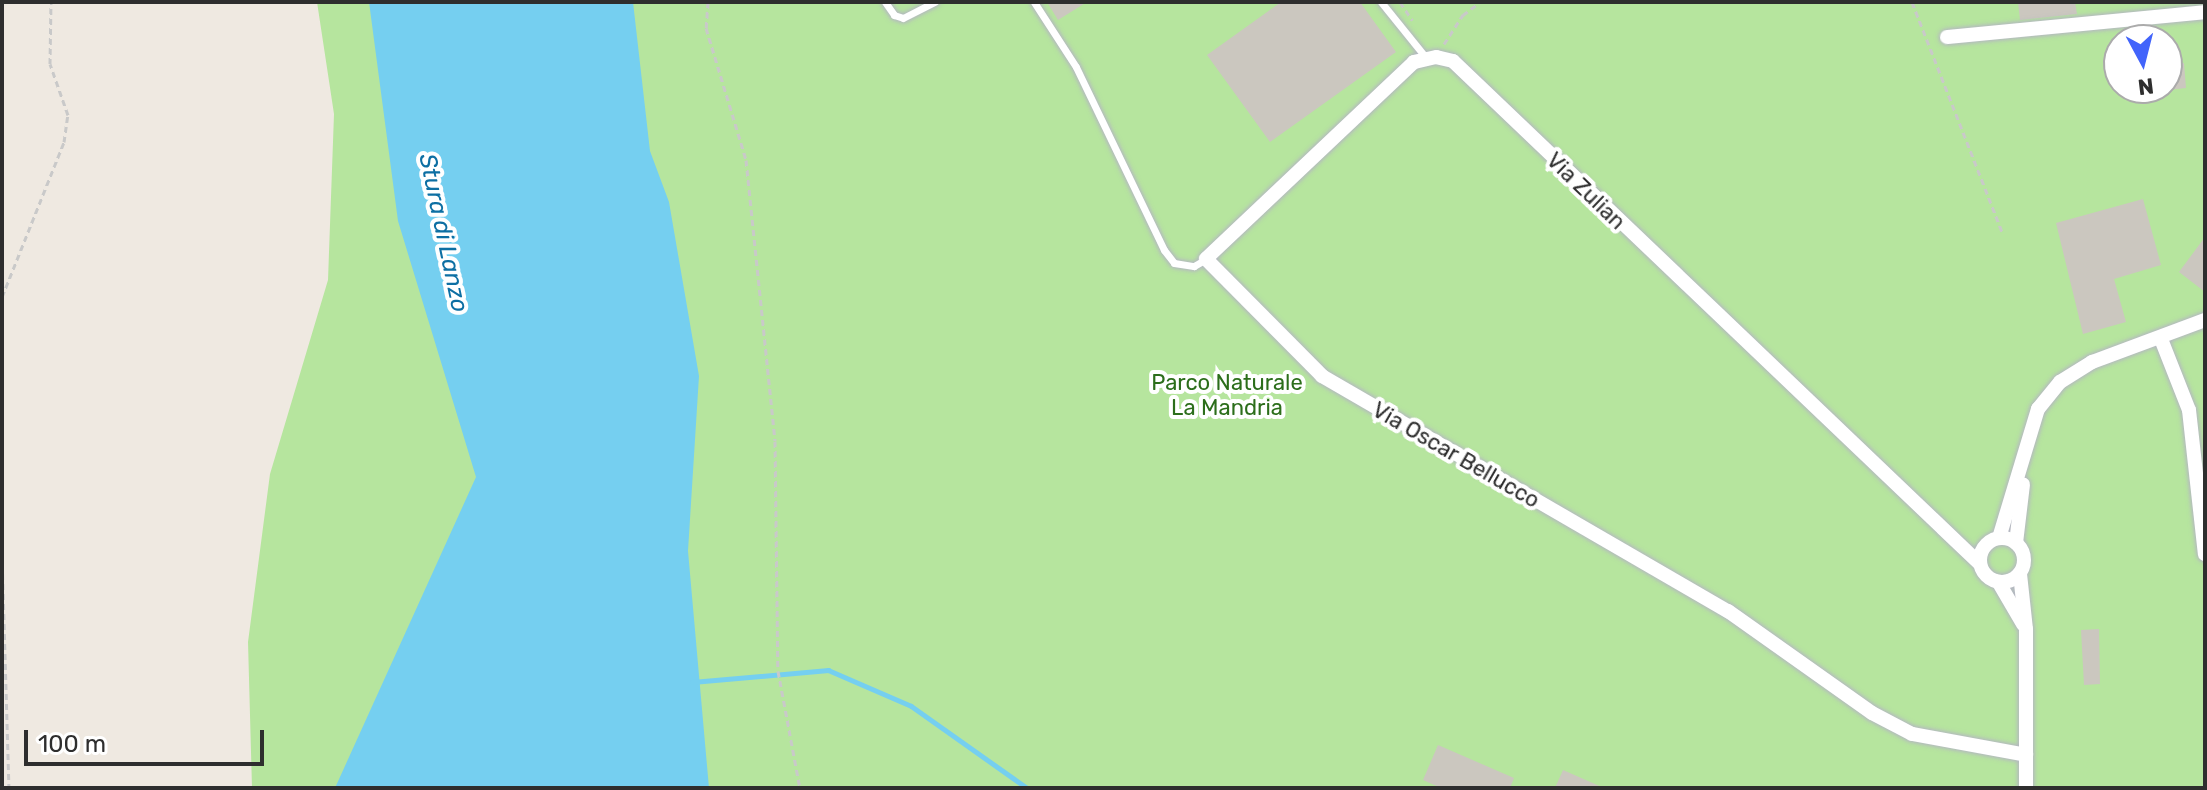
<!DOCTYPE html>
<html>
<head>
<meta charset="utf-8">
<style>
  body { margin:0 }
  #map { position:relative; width:2207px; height:790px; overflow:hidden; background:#efe9e1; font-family:Rubik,sans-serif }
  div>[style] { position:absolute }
  .green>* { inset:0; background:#b6e59e }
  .water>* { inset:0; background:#75cff0 }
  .stream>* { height:5px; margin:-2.5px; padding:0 2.5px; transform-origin:2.5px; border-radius:2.5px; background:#75cff0 }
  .building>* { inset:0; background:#cbc7bf }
  .path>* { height:3px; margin-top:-1.5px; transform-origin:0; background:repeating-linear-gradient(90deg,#c9c9c9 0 6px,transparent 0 10px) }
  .roads { filter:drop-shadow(0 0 2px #b4b7c1) drop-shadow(0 0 2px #b4b7c1) }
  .lane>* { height:7px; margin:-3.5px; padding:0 3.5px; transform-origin:3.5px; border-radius:3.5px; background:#fff }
  .street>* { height:14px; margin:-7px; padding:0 7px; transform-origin:7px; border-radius:7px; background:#fff }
  .street>.ring { margin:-7px; padding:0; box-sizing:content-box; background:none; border:14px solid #fff; border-radius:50% }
  span { translate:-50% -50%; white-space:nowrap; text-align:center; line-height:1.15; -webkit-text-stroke:8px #fff; paint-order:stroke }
  .street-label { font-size:22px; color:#2e2e2e }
  .park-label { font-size:22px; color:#2c6e1b }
  .water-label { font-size:24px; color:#0d6fa3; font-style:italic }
  .frame { position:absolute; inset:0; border:4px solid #2e2e2e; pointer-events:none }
  .north { position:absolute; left:2103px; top:24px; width:80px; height:80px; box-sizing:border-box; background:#fff; border:2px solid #ababab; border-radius:50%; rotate:173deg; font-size:22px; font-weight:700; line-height:32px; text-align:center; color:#2e2e2e }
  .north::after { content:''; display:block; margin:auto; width:28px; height:36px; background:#4264fb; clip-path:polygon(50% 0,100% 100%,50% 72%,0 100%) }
  .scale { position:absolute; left:24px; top:730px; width:240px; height:36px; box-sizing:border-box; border:4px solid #2e2e2e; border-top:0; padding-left:10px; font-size:24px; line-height:28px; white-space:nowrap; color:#2e2e2e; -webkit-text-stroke:6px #fff; paint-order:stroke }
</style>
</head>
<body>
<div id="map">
  <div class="green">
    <div style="clip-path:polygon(evenodd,317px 2px,2205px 2px,2205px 788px,252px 788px,248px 642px,270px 474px,328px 280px,334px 114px,317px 2px,2119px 40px,2167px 40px,2167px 88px,2119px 88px,2119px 40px)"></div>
  </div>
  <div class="water">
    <div style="clip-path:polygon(369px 2px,633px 2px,650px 151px,669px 202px,699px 376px,688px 551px,709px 788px,335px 788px,476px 477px,398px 221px)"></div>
  </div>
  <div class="stream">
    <div style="left:692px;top:682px;width:137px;rotate:-5deg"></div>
    <div style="left:828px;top:670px;width:90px;rotate:23.4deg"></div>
    <div style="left:911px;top:706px;width:142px;rotate:35.3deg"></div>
  </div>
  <div class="building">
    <div style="clip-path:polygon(1047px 2px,1087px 2px,1058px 20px)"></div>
    <div style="clip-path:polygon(1281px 2px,1360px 2px,1396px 52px,1270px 142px,1207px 55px)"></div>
    <div style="clip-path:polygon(2018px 2px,2075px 2px,2077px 14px,2020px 20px)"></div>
    <div style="clip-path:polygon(2184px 63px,2186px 88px,2167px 90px,2167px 65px)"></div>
    <div style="clip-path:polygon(2143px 199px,2161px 265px,2114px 279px,2126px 322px,2083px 334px,2056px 223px)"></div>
    <div style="clip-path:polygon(2205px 237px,2205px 292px,2179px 272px)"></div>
    <div style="clip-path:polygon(2099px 629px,2100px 684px,2084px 685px,2081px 630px)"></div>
    <div style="clip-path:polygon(1438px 745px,1514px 778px,1510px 788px,1441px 788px,1423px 780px)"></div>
    <div style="clip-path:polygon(1563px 770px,1604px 788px,1555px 788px)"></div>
  </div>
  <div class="path">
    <div style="left:708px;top:2px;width:26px;rotate:94deg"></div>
    <div style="left:706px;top:28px;width:138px;rotate:73.1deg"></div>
    <div style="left:746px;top:160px;width:282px;rotate:84.1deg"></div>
    <div style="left:775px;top:441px;width:230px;rotate:89.3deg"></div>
    <div style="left:778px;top:671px;width:119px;rotate:79.4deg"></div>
    <div style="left:1400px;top:2px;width:22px;rotate:56deg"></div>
    <div style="left:1912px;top:2px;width:247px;rotate:68.6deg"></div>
    <div style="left:1444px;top:44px;width:35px;rotate:-57deg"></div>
    <div style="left:1463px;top:15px;width:21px;rotate:-37deg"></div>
    <div style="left:2px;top:297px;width:167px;rotate:-68.2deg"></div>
    <div style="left:64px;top:142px;width:27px;rotate:-82deg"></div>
    <div style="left:68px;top:115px;width:54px;rotate:-109.4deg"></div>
    <div style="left:50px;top:64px;width:62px;rotate:-89.1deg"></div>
    <div style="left:2px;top:415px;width:11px;rotate:90deg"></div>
    <div style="left:2px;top:554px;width:234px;rotate:88.3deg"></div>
  </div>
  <div class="roads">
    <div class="lane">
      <div style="left:885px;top:2px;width:16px;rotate:55deg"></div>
      <div style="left:894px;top:15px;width:9px;rotate:18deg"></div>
      <div style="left:903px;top:18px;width:36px;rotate:-27deg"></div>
      <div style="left:1034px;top:2px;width:77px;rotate:57.1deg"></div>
      <div style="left:1076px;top:67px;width:203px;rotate:64.3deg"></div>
      <div style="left:1164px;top:250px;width:16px;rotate:52deg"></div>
      <div style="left:1174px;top:263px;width:20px;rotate:9deg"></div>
      <div style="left:1194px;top:266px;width:14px;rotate:-30deg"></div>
      <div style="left:1381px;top:2px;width:73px;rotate:51.1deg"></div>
    </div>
    <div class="street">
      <div style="left:1947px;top:37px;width:259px;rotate:-5.5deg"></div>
      <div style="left:2161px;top:339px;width:76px;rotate:68.5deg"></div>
      <div style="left:2189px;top:410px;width:145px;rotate:83.7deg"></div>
      <div class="ring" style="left:1980px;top:538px;width:30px;height:30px"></div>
      <div style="left:1999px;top:538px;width:135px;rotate:-73.2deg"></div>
      <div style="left:2038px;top:409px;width:35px;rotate:-51deg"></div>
      <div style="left:2060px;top:382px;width:38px;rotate:-32deg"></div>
      <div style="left:2092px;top:362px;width:121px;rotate:-20.4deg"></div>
      <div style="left:2016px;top:543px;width:59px;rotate:-83.2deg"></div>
      <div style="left:1979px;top:563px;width:727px;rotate:-136.34deg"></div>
      <div style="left:1453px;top:61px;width:17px;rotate:-167deg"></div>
      <div style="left:1436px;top:57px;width:23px;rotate:167deg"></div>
      <div style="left:1414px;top:62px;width:286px;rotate:136.6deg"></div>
      <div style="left:1206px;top:259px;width:165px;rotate:45.2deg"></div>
      <div style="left:1322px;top:376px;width:469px;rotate:30.1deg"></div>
      <div style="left:1728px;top:611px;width:176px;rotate:35.3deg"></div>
      <div style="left:1872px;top:713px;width:45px;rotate:27.7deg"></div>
      <div style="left:1912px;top:734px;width:116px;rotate:10.4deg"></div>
      <div style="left:2020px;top:574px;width:55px;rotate:83.8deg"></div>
      <div style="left:2026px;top:629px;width:159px;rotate:90deg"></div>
      <div style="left:1999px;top:583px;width:48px;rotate:59.7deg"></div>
    </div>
  </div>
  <div class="street-label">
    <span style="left:1586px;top:191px;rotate:44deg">Via Zulian</span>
    <span style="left:1456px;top:455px;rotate:30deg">Via Oscar Bellucco</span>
  </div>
  <div class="park-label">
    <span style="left:1227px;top:395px">Parco Naturale<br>La Mandria</span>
  </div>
  <div class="water-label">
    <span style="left:443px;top:233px;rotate:78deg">Stura di Lanzo</span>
  </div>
  <div class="frame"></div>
  <div class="north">N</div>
  <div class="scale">100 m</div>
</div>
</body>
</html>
